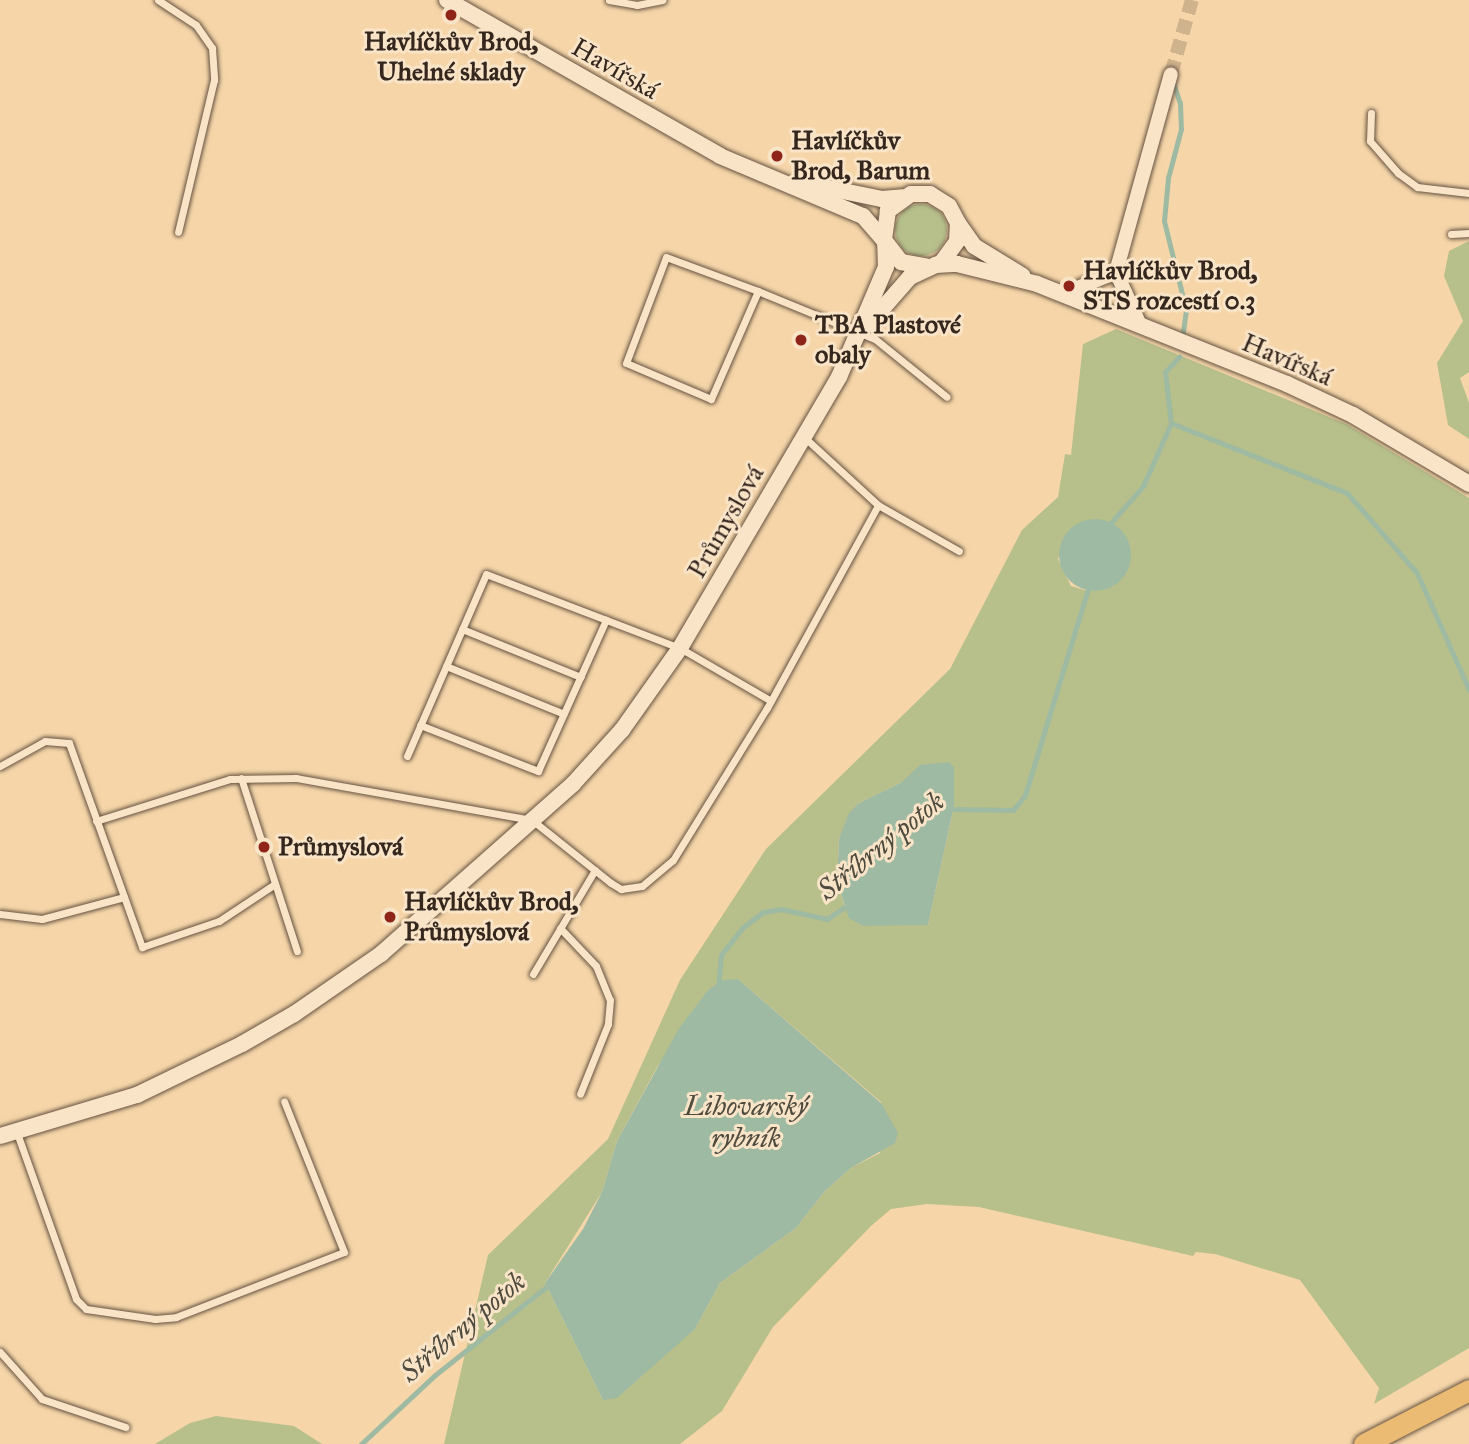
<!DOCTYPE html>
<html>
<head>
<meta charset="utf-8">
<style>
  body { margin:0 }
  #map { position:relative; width:1469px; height:1444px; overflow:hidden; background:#f6d6a9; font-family:"IM FELL Great Primer",serif }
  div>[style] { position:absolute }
  .green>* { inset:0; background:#b7bf8b }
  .round { border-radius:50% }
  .water>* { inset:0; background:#9ebaa2 }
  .stream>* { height:5px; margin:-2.5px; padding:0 2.5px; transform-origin:2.5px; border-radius:2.5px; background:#9ebaa2 }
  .minor-tunnel>* { height:14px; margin-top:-7px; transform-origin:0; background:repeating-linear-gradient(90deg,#cfb38d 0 14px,transparent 0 21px) }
  .roads { filter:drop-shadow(0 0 2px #655241) drop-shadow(0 0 2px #655241) }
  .service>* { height:7px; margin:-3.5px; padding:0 3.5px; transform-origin:3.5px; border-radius:3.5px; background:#f9e4c7 }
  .minor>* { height:14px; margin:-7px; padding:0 7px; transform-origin:7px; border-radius:7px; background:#f9e4c7 }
  .tertiary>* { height:16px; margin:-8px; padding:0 8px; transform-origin:8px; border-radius:8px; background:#f9e4c7 }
  .primary>* { height:21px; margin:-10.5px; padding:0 10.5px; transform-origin:10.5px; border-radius:10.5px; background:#ebbb74 }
  .dots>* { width:19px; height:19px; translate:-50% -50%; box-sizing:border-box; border:4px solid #f9e4c7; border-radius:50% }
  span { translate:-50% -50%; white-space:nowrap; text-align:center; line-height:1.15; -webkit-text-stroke:6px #f9e4c7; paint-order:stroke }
  .poi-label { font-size:26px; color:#35261e; font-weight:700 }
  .left { translate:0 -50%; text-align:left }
  .street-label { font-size:26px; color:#35261e }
  .water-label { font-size:28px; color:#4f4b3f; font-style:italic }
</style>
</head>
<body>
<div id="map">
  <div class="green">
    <div class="round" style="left:895px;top:204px;width:52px;height:52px"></div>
    <div style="clip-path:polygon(1469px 241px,1469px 372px,1460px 378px,1469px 403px,1469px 439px,1448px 425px,1437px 363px,1463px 321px,1444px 276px,1449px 251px)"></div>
    <div style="clip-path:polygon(evenodd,1116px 329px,1346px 424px,1469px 498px,1469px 1348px,1374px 1404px,1379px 1388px,1300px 1280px,1215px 1254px,1196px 1252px,1193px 1256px,979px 1207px,927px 1204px,891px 1209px,871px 1226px,773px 1327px,722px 1411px,680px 1444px,444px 1444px,488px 1255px,608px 1139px,680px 980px,766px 849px,950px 669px,1022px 530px,1058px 497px,1065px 454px,1071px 455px,1083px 344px,1116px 329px,1067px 537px,1107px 587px,1088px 591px,1071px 586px,1058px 559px,1067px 537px,1116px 329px,902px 782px,954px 806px,928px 925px,885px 925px,845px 907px,837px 882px,839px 839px,859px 803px,902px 782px,1116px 329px,738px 979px,881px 1102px,880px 1153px,851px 1168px,825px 1191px,796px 1228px,720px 1283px,695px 1329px,603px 1400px,545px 1283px,602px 1192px,617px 1141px,656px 1069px,708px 990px,738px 979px)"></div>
    <div style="clip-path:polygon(216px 1416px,294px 1426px,322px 1444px,155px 1444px,190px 1423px)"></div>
  </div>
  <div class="water">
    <div class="round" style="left:1059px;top:519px;width:72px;height:72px"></div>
    <div style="clip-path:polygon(949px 762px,954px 767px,954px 806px,928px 925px,863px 926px,849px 918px,837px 882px,839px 839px,849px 813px,859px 803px,902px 782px,920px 765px)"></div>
    <div style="clip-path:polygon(738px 979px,881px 1103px,898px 1133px,895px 1143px,851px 1168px,825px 1191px,796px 1228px,720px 1283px,695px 1329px,617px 1398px,603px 1400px,545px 1283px,583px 1229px,602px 1192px,617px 1141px,678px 1030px,708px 990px,723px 980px)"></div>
  </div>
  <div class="stream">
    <div style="left:1172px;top:80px;width:24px;rotate:71deg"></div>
    <div style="left:1180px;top:103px;width:26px;rotate:88deg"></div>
    <div style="left:1181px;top:129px;width:51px;rotate:104.9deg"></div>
    <div style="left:1168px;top:178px;width:43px;rotate:95.3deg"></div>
    <div style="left:1164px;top:221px;width:92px;rotate:76.1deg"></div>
    <div style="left:1186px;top:310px;width:27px;rotate:98deg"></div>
    <div style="left:1171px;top:423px;width:189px;rotate:21.7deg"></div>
    <div style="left:1347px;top:493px;width:106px;rotate:48.8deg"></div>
    <div style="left:1417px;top:573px;width:128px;rotate:66deg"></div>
    <div style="left:1108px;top:526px;width:53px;rotate:-48.8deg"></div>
    <div style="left:1143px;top:486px;width:69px;rotate:-66deg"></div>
    <div style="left:1171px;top:423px;width:51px;rotate:-96.7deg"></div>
    <div style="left:1165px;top:372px;width:21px;rotate:-47deg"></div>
    <div style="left:951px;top:809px;width:62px;rotate:0.9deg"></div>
    <div style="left:1013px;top:810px;width:19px;rotate:-51deg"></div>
    <div style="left:1025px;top:795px;width:219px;rotate:-73deg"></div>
    <div style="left:718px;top:989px;width:34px;rotate:-85deg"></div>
    <div style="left:721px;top:955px;width:34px;rotate:-52deg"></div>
    <div style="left:742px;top:928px;width:26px;rotate:-37deg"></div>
    <div style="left:763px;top:912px;width:18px;rotate:-9deg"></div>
    <div style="left:781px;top:909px;width:47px;rotate:12.3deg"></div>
    <div style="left:827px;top:919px;width:27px;rotate:-34deg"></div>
    <div style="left:361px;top:1444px;width:101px;rotate:-43deg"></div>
    <div style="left:435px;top:1375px;width:147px;rotate:-38.4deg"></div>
  </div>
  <div class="minor-tunnel">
    <div style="left:1171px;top:74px;width:77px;rotate:-74.2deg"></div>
  </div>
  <div class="roads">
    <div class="service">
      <div style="left:158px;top:0;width:45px;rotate:33.3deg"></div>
      <div style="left:196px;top:25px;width:28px;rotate:55deg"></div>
      <div style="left:212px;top:48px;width:32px;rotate:86deg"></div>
      <div style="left:214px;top:80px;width:156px;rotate:103.3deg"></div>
      <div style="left:609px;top:0;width:28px;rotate:10deg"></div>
      <div style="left:637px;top:5px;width:26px;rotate:-11deg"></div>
      <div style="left:1371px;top:113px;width:28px;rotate:92deg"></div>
      <div style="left:1370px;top:141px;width:43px;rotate:48.8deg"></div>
      <div style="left:1398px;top:173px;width:24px;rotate:36deg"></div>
      <div style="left:1417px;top:187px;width:52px;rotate:6.6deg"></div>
      <div style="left:1451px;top:234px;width:18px;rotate:-3deg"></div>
      <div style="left:758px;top:291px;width:118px;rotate:113.5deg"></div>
      <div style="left:711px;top:399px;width:92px;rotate:-157deg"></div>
      <div style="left:626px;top:363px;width:113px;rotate:-69.3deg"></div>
      <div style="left:666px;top:257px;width:98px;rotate:20.3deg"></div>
      <div style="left:758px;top:291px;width:126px;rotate:22.3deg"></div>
      <div style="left:875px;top:339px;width:92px;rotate:38.9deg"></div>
      <div style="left:804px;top:437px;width:100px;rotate:42.6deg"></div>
      <div style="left:878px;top:505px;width:93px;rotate:29.6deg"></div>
      <div style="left:462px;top:629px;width:128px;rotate:22deg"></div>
      <div style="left:446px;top:666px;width:127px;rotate:22.1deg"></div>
      <div style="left:420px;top:725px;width:127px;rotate:21.3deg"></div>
      <div style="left:538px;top:771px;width:166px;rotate:-65.8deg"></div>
      <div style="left:407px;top:756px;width:198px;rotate:-66.5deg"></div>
      <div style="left:486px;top:574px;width:208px;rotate:20.9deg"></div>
      <div style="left:680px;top:648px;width:105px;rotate:30.2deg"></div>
      <div style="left:0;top:766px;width:51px;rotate:-29.1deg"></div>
      <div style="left:45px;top:741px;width:24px;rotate:5deg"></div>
      <div style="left:69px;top:743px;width:217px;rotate:70.3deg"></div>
      <div style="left:142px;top:947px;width:81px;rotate:-18.7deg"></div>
      <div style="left:219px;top:921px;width:67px;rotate:-33.5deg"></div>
      <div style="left:241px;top:778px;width:182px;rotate:72.1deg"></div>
      <div style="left:96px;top:821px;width:140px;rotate:-17.4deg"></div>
      <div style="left:230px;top:779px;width:66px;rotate:-0.9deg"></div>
      <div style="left:296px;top:778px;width:240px;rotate:10.1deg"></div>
      <div style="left:532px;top:820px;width:101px;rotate:38.6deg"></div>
      <div style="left:611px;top:883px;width:12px;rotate:31deg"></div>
      <div style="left:621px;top:889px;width:21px;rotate:-8deg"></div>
      <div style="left:642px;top:886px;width:40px;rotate:-40deg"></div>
      <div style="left:673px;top:860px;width:179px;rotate:-58.3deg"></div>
      <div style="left:767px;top:708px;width:231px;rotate:-61.3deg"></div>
      <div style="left:0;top:914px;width:42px;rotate:6.8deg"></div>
      <div style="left:42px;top:919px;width:85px;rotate:-15deg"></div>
      <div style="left:560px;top:928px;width:52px;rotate:46.5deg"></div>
      <div style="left:596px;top:966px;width:37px;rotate:68deg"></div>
      <div style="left:610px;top:1000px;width:24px;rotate:95deg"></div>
      <div style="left:608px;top:1024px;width:75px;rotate:111.8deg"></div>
      <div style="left:533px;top:974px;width:121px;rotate:-59.2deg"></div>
      <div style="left:17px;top:1133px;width:176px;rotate:70.4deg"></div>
      <div style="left:76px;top:1299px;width:14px;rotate:45deg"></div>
      <div style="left:86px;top:1309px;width:70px;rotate:8.2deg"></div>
      <div style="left:155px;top:1319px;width:21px;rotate:-5deg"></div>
      <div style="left:176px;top:1317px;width:180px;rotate:-21.2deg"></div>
      <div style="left:344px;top:1252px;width:162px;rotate:-111.7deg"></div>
      <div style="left:0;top:1352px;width:63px;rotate:48.2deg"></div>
      <div style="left:42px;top:1399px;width:88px;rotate:18.6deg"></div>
    </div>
    <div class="minor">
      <div style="left:1063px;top:294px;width:57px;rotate:-22.5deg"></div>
      <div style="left:1140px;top:325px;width:58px;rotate:-114.4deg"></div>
      <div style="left:1116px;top:272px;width:205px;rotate:-74.5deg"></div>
    </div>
    <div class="tertiary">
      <div style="left:447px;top:0;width:314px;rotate:29.7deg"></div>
      <div style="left:720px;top:156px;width:155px;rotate:22.8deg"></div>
      <div style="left:863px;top:216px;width:32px;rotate:49deg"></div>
      <div style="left:804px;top:183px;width:80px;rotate:11.6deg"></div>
      <div style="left:882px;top:199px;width:21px;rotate:-5deg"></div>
      <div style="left:958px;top:223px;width:28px;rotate:55deg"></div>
      <div style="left:974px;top:246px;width:57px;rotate:31.5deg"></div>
      <div style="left:935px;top:265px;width:22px;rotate:-3deg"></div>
      <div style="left:957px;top:264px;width:82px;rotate:14deg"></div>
      <div style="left:1037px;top:284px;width:269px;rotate:21.8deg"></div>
      <div style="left:1287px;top:384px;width:73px;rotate:25.2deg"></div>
      <div style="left:1353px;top:415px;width:135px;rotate:30.7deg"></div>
      <div style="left:869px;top:324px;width:62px;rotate:-48.9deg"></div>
      <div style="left:910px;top:277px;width:35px;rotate:-25deg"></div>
      <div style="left:942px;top:262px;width:26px;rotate:-54deg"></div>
      <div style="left:957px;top:241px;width:18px;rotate:-87deg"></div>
      <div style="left:958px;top:223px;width:19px;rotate:-118deg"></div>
      <div style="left:949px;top:206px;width:22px;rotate:-148deg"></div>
      <div style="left:930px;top:194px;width:19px;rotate:180deg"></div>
      <div style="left:911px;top:194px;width:29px;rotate:144deg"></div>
      <div style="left:888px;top:211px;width:29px;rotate:98deg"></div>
      <div style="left:884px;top:240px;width:28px;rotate:52deg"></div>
      <div style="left:901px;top:262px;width:27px;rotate:10deg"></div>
      <div style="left:0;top:1136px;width:143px;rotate:-16.7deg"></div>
      <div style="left:137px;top:1095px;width:117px;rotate:-25.9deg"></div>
      <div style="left:242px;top:1044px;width:60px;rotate:-30deg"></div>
      <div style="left:294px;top:1014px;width:106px;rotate:-34.6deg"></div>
      <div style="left:381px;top:954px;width:256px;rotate:-41.5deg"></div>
      <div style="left:573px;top:784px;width:73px;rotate:-47.8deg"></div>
      <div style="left:622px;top:730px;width:100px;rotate:-54.7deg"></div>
      <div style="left:680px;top:648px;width:314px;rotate:-59.6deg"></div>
      <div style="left:839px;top:377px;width:120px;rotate:-66.9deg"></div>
      <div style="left:886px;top:267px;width:24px;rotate:-92deg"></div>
    </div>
    <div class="primary">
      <div style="left:1364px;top:1444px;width:118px;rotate:-27.2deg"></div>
    </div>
  </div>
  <div class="dots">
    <div style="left:451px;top:15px;background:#8f2418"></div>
    <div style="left:777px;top:156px;background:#8f2418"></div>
    <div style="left:1069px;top:286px;background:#8f2418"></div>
    <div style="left:801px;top:340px;background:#8f2418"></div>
    <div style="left:264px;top:847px;background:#8f2418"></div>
    <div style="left:390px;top:917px;background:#8f2418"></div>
  </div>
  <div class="poi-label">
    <span style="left:451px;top:57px">Havlíčkův Brod,<br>Uhelné sklady</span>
    <span class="left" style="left:791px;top:156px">Havlíčkův<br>Brod, Barum</span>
    <span class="left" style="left:1083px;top:286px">Havlíčkův Brod,<br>STS rozcestí 0.3</span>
    <span class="left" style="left:815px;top:340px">TBA Plastové<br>obaly</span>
    <span class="left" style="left:278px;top:847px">Průmyslová</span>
    <span class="left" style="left:404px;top:917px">Havlíčkův Brod,<br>Průmyslová</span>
  </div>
  <div class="street-label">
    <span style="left:615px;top:69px;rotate:30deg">Havířská</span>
    <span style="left:1287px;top:360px;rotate:23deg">Havířská</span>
    <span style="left:726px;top:522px;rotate:-60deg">Průmyslová</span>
  </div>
  <div class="water-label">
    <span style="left:881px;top:846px;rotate:-39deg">Stříbrný potok</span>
    <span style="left:746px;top:1122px">Lihovarský<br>rybník</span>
    <span style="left:463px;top:1327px;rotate:-40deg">Stříbrný potok</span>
  </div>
</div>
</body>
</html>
